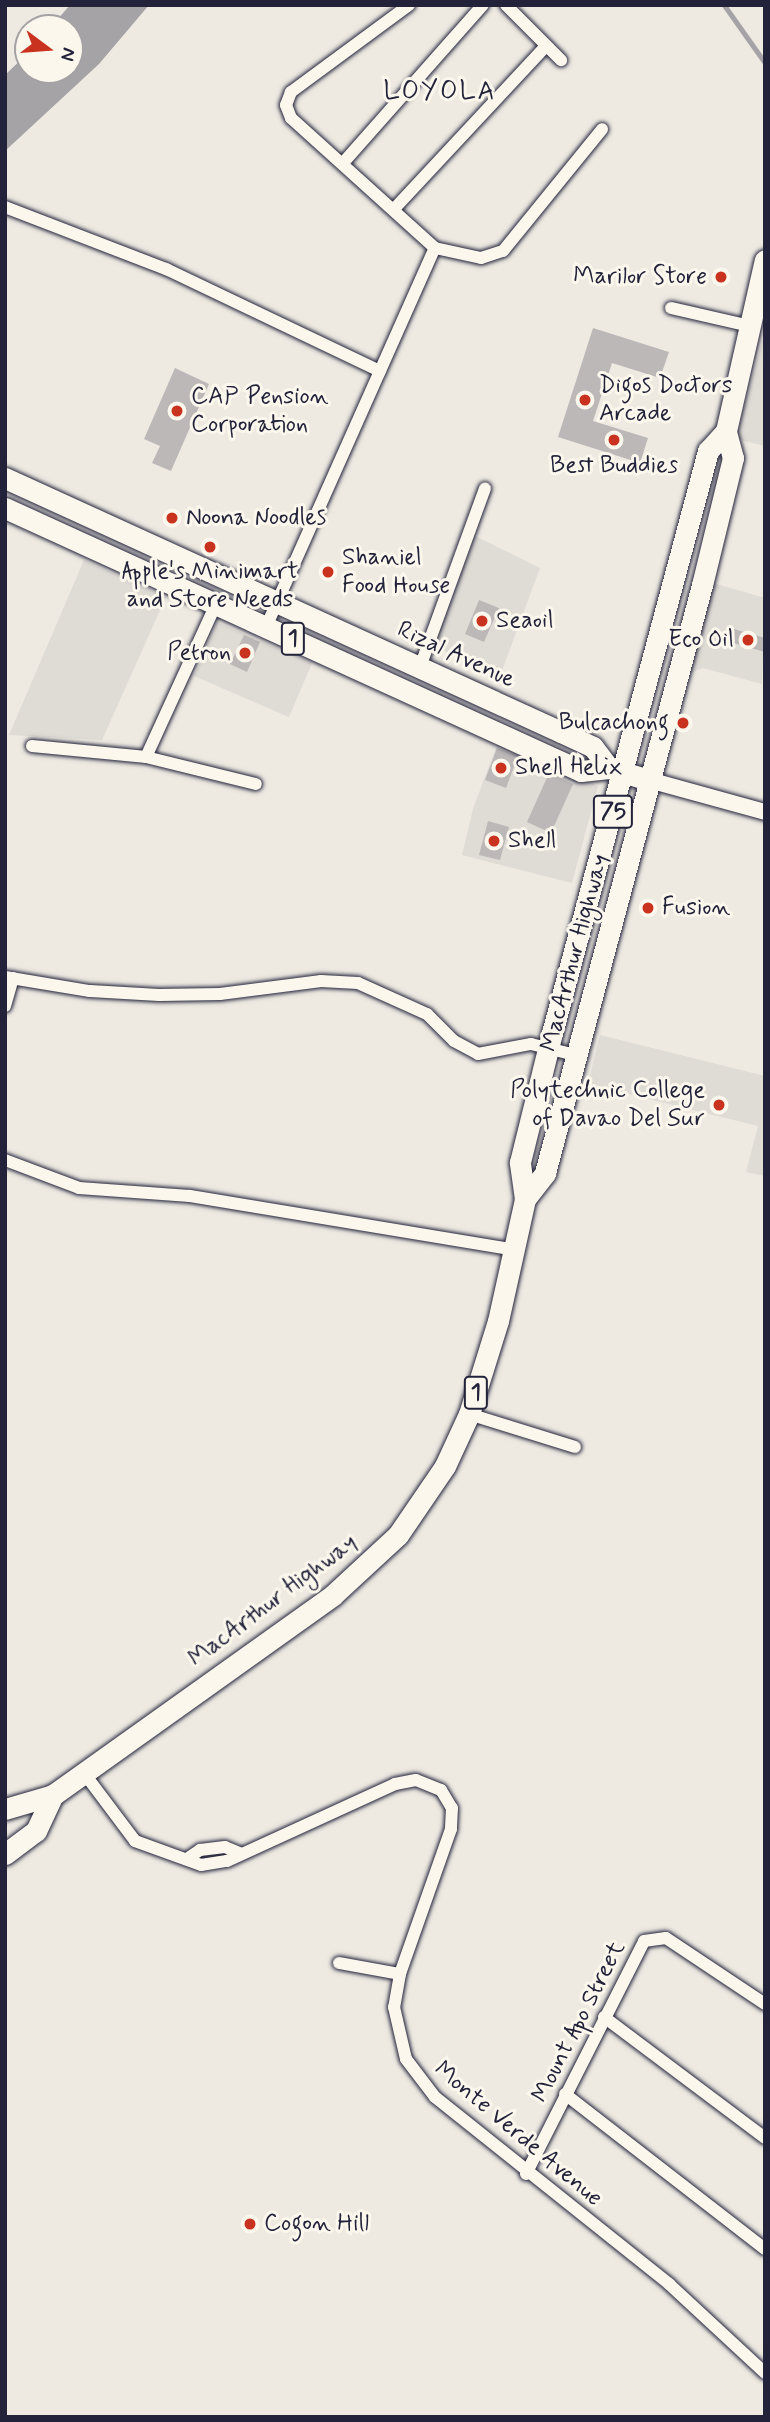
<!DOCTYPE html>
<html>
<head>
<meta charset="utf-8">
<style>
  body { margin:0 }
  #map { position:relative; width:770px; height:2422px; overflow:hidden; background:#eeeae2; font-family:Mynerve,sans-serif }
  div>[style] { position:absolute }
  .built>* { inset:0; background:#dfdbd5 }
  .water>* { inset:0; background:#a6a3a7 }
  .stream>* { height:5px; margin:-2.5px; padding:0 2.5px; transform-origin:2.5px; border-radius:2.5px; background:#a6a3a7 }
  .building>* { inset:0; background:#bcb8b8 }
  .roads { filter:drop-shadow(0 0 2px #22223b) drop-shadow(0 0 2px #22223b) }
  .minor>* { height:12px; margin:-6px; padding:0 6px; transform-origin:6px; border-radius:6px; background:#fbf7ec }
  .tertiary>* { height:16px; margin:-8px; padding:0 8px; transform-origin:8px; border-radius:8px; background:#fbf7ec }
  .primary>* { height:21px; margin:-10.5px; padding:0 10.5px; transform-origin:10.5px; border-radius:10.5px; background:#fbf7ec }
  .trunk>* { height:21px; margin:-10.5px; padding:0 10.5px; transform-origin:10.5px; border-radius:10.5px; background:#fbf7ec }
  .dots>* { width:19px; height:19px; translate:-50% -50%; box-sizing:border-box; border:4px solid #fbf7ec; border-radius:50% }
  span { translate:-50% -50%; white-space:nowrap; text-align:center; line-height:1.15; -webkit-text-stroke:6px #fbf7ec; paint-order:stroke }
  .shield-label span { padding:2px 5px; background:#fbf7ec; border:2px solid; border-radius:5px; -webkit-text-stroke-width:0 }
  .shield-label { font-size:23px; color:#22223b; font-weight:700 }
  .poi-label { font-size:24px; color:#22223b }
  .right { translate:-100% -50%; text-align:right }
  .left { translate:0 -50%; text-align:left }
  .street-label { font-size:24px; color:#22223b }
  .neighbourhood-label { font-size:26px; color:#22223b; letter-spacing:2px }
  .frame { position:absolute; inset:0; border:7px solid #22223b; pointer-events:none }
  .north { position:absolute; left:14px; top:14px; width:70px; height:70px; box-sizing:border-box; background:#fbf7ec; border:2px solid #a4a2a5; border-radius:50%; rotate:106deg; font-size:19px; font-weight:700; line-height:28px; text-align:center; color:#22223b }
  .north::after { content:''; display:block; margin:auto; width:24px; height:32px; background:#c8321e; clip-path:polygon(50% 0,100% 100%,50% 72%,0 100%) }
</style>
</head>
<body>
<div id="map">
  <div class="built">
    <div style="clip-path:polygon(765px 330px,765px 446px,736px 439px)"></div>
    <div style="clip-path:polygon(475px 536px,540px 568px,500px 676px,433px 646px)"></div>
    <div style="clip-path:polygon(84px 560px,166px 597px,102px 740px,9px 735px)"></div>
    <div style="clip-path:polygon(706px 581px,765px 598px,762px 684px,703px 668px,679px 677px)"></div>
    <div style="clip-path:polygon(217px 622px,312px 663px,289px 717px,194px 676px)"></div>
    <div style="clip-path:polygon(498px 742px,598px 786px,572px 883px,462px 855px,473px 809px)"></div>
    <div style="clip-path:polygon(600px 1035px,765px 1076px,765px 1176px,746px 1172px,758px 1126px,588px 1084px)"></div>
  </div>
  <div class="water">
    <div style="clip-path:polygon(70px 5px,149px 5px,99px 64px,5px 151px,5px 75px,28px 53px,28px 70px,70px 70px,70px 28px,50px 28px)"></div>
  </div>
  <div class="stream">
    <div style="left:724px;top:5px;width:71px;rotate:54.7deg"></div>
  </div>
  <div class="building">
    <div style="clip-path:polygon(593px 328px,669px 352px,660px 378px,612px 363px,593px 421px,648px 438px,640px 463px,558px 437px)"></div>
    <div style="clip-path:polygon(175px 368px,209px 384px,171px 471px,152px 463px,160px 446px,144px 439px)"></div>
    <div style="clip-path:polygon(479px 600px,499px 608px,484px 642px,465px 634px)"></div>
    <div style="clip-path:polygon(734px 629px,765px 638px,765px 652px,730px 642px)"></div>
    <div style="clip-path:polygon(244px 635px,260px 642px,247px 672px,230px 664px)"></div>
    <div style="clip-path:polygon(497px 748px,518px 756px,506px 788px,485px 780px)"></div>
    <div style="clip-path:polygon(549px 773px,573px 784px,551px 833px,527px 822px)"></div>
    <div style="clip-path:polygon(488px 821px,509px 827px,500px 860px,479px 855px)"></div>
  </div>
  <div class="roads">
    <div class="minor">
      <div style="left:409px;top:5px;width:147px;rotate:143.6deg"></div>
      <div style="left:291px;top:92px;width:14px;rotate:111deg"></div>
      <div style="left:286px;top:105px;width:14px;rotate:69deg"></div>
      <div style="left:291px;top:118px;width:194px;rotate:42.1deg"></div>
      <div style="left:435px;top:248px;width:47px;rotate:12.3deg"></div>
      <div style="left:481px;top:258px;width:23px;rotate:-18deg"></div>
      <div style="left:503px;top:251px;width:157px;rotate:-50.9deg"></div>
      <div style="left:506px;top:5px;width:78px;rotate:45deg"></div>
      <div style="left:343px;top:163px;width:211px;rotate:-48.5deg"></div>
      <div style="left:5px;top:207px;width:173px;rotate:21.1deg"></div>
      <div style="left:166px;top:269px;width:237px;rotate:25.5deg"></div>
      <div style="left:394px;top:209px;width:223px;rotate:-47deg"></div>
      <div style="left:671px;top:308px;width:81px;rotate:12.8deg"></div>
      <div style="left:266px;top:627px;width:415px;rotate:-66deg"></div>
      <div style="left:420px;top:667px;width:190px;rotate:-70deg"></div>
      <div style="left:32px;top:746px;width:115px;rotate:5.5deg"></div>
      <div style="left:146px;top:757px;width:113px;rotate:13.8deg"></div>
      <div style="left:146px;top:757px;width:168px;rotate:-65.4deg"></div>
      <div style="left:5px;top:977px;width:86px;rotate:9.4deg"></div>
      <div style="left:90px;top:991px;width:69px;rotate:3.3deg"></div>
      <div style="left:159px;top:995px;width:61px;rotate:-0.9deg"></div>
      <div style="left:220px;top:994px;width:102px;rotate:-7.3deg"></div>
      <div style="left:321px;top:981px;width:37px;rotate:3deg"></div>
      <div style="left:358px;top:983px;width:76px;rotate:24.2deg"></div>
      <div style="left:427px;top:1014px;width:38px;rotate:45deg"></div>
      <div style="left:454px;top:1041px;width:27px;rotate:28deg"></div>
      <div style="left:478px;top:1054px;width:54px;rotate:-10.7deg"></div>
      <div style="left:531px;top:1044px;width:45px;rotate:14deg"></div>
      <div style="left:5px;top:1006px;width:29px;rotate:-74deg"></div>
      <div style="left:5px;top:1160px;width:79px;rotate:20.7deg"></div>
      <div style="left:79px;top:1188px;width:111px;rotate:4.1deg"></div>
      <div style="left:190px;top:1196px;width:329px;rotate:9.4deg"></div>
      <div style="left:469px;top:1414px;width:111px;rotate:17.3deg"></div>
      <div style="left:84px;top:1773px;width:85px;rotate:53.1deg"></div>
      <div style="left:135px;top:1841px;width:70px;rotate:20deg"></div>
      <div style="left:201px;top:1865px;width:26px;rotate:-9deg"></div>
      <div style="left:227px;top:1861px;width:185px;rotate:-24.6deg"></div>
      <div style="left:395px;top:1784px;width:21px;rotate:-11deg"></div>
      <div style="left:416px;top:1780px;width:27px;rotate:22deg"></div>
      <div style="left:441px;top:1790px;width:21px;rotate:59deg"></div>
      <div style="left:452px;top:1808px;width:21px;rotate:93deg"></div>
      <div style="left:451px;top:1829px;width:154px;rotate:109.4deg"></div>
      <div style="left:400px;top:1974px;width:34px;rotate:100deg"></div>
      <div style="left:394px;top:2007px;width:53px;rotate:77deg"></div>
      <div style="left:406px;top:2059px;width:48px;rotate:52.7deg"></div>
      <div style="left:435px;top:2097px;width:300px;rotate:38.6deg"></div>
      <div style="left:669px;top:2284px;width:131px;rotate:42.8deg"></div>
      <div style="left:187px;top:1859px;width:16px;rotate:-35deg"></div>
      <div style="left:200px;top:1850px;width:25px;rotate:-7deg"></div>
      <div style="left:225px;top:1847px;width:15px;rotate:23deg"></div>
      <div style="left:339px;top:1963px;width:62px;rotate:10.2deg"></div>
      <div style="left:604px;top:2017px;width:201px;rotate:36.9deg"></div>
      <div style="left:565px;top:2094px;width:253px;rotate:37.8deg"></div>
      <div style="left:526px;top:2174px;width:261px;rotate:-63.1deg"></div>
      <div style="left:644px;top:1941px;width:22px;rotate:-8deg"></div>
      <div style="left:666px;top:1938px;width:119px;rotate:33.7deg"></div>
    </div>
    <div class="tertiary">
      <div style="left:649px;top:780px;width:120px;rotate:15.4deg"></div>
    </div>
    <div class="primary">
      <div style="left:5px;top:478px;width:611px;rotate:24.55deg"></div>
      <div style="left:561px;top:732px;width:35px;rotate:25deg"></div>
      <div style="left:593px;top:747px;width:26px;rotate:53deg"></div>
      <div style="left:5px;top:508px;width:633px;rotate:24.54deg"></div>
      <div style="left:581px;top:771px;width:28px;rotate:-6deg"></div>
      <div style="left:609px;top:768px;width:42px;rotate:16.7deg"></div>
    </div>
    <div class="trunk">
      <div style="left:525px;top:1199px;width:33px;rotate:-52deg"></div>
      <div style="left:545px;top:1173px;width:609px;rotate:-75.05deg"></div>
      <div style="left:702px;top:585px;width:131px;rotate:-76.3deg"></div>
      <div style="left:733px;top:458px;width:28px;rotate:-105deg"></div>
      <div style="left:5px;top:1809px;width:50px;rotate:-16.3deg"></div>
      <div style="left:53px;top:1795px;width:344px;rotate:-35.5deg"></div>
      <div style="left:333px;top:1595px;width:88px;rotate:-42.7deg"></div>
      <div style="left:398px;top:1535px;width:83px;rotate:-55.7deg"></div>
      <div style="left:445px;top:1466px;width:57px;rotate:-65.2deg"></div>
      <div style="left:469px;top:1414px;width:97px;rotate:-72.7deg"></div>
      <div style="left:498px;top:1321px;width:125px;rotate:-77.5deg"></div>
      <div style="left:525px;top:1199px;width:37px;rotate:-98deg"></div>
      <div style="left:520px;top:1162px;width:133px;rotate:-76.1deg"></div>
      <div style="left:552px;top:1033px;width:603px;rotate:-75deg"></div>
      <div style="left:708px;top:451px;width:27px;rotate:-48deg"></div>
      <div style="left:726px;top:431px;width:175px;rotate:-77.2deg"></div>
      <div style="left:5px;top:1854px;width:39px;rotate:-37deg"></div>
      <div style="left:36px;top:1831px;width:40px;rotate:-65deg"></div>
    </div>
  </div>
  <div class="dots">
    <div style="left:721px;top:277px;background:#c8321e"></div>
    <div style="left:585px;top:400px;background:#c8321e"></div>
    <div style="left:177px;top:411px;background:#c8321e"></div>
    <div style="left:614px;top:440px;background:#c8321e"></div>
    <div style="left:172px;top:518px;background:#c8321e"></div>
    <div style="left:210px;top:547px;background:#c8321e"></div>
    <div style="left:328px;top:572px;background:#c8321e"></div>
    <div style="left:482px;top:621px;background:#c8321e"></div>
    <div style="left:748px;top:640px;background:#c8321e"></div>
    <div style="left:245px;top:653px;background:#c8321e"></div>
    <div style="left:683px;top:723px;background:#c8321e"></div>
    <div style="left:501px;top:768px;background:#c8321e"></div>
    <div style="left:494px;top:841px;background:#c8321e"></div>
    <div style="left:648px;top:908px;background:#c8321e"></div>
    <div style="left:719px;top:1105px;background:#c8321e"></div>
    <div style="left:250px;top:2224px;background:#c8321e"></div>
  </div>
  <div class="shield-label">
    <span style="left:293px;top:639px">1</span>
    <span style="left:613px;top:812px">75</span>
    <span style="left:476px;top:1393px">1</span>
  </div>
  <div class="poi-label">
    <span class="right" style="left:707px;top:277px">Marilor Store</span>
    <span class="left" style="left:599px;top:400px">Digos Doctors<br>Arcade</span>
    <span class="left" style="left:191px;top:411px">CAP Pension<br>Corporation</span>
    <span style="left:614px;top:466px">Best Buddies</span>
    <span class="left" style="left:186px;top:518px">Noona Noodles</span>
    <span class="left" style="left:342px;top:572px">Shaniel<br>Food House</span>
    <span style="left:210px;top:586px">Apple's Minimart<br>and Store Needs</span>
    <span class="left" style="left:496px;top:621px">Seaoil</span>
    <span class="right" style="left:734px;top:640px">Eco Oil</span>
    <span class="right" style="left:231px;top:653px">Petron</span>
    <span class="right" style="left:669px;top:723px">Bulcachong</span>
    <span class="left" style="left:515px;top:768px">Shell Helix</span>
    <span class="left" style="left:508px;top:841px">Shell</span>
    <span class="left" style="left:662px;top:908px">Fusion</span>
    <span class="right" style="left:705px;top:1105px">Polytechnic College<br>of Davao Del Sur</span>
    <span class="left" style="left:264px;top:2224px">Cogon Hill</span>
  </div>
  <div class="street-label">
    <span style="left:456px;top:655px;rotate:25deg">Rizal Avenue</span>
    <span style="left:575px;top:953px;rotate:-75deg">MacArthur Highway</span>
    <span style="left:273px;top:1601px;rotate:-37deg">MacArthur Highway</span>
    <span style="left:579px;top:2022px;rotate:-63deg">Mount Apo Street</span>
    <span style="left:518px;top:2134px;rotate:40deg">Monte Verde Avenue</span>
  </div>
  <div class="neighbourhood-label">
    <span style="left:440px;top:93px">LOYOLA</span>
  </div>
  <div class="frame"></div>
  <div class="north">N</div>
</div>
</body>
</html>
